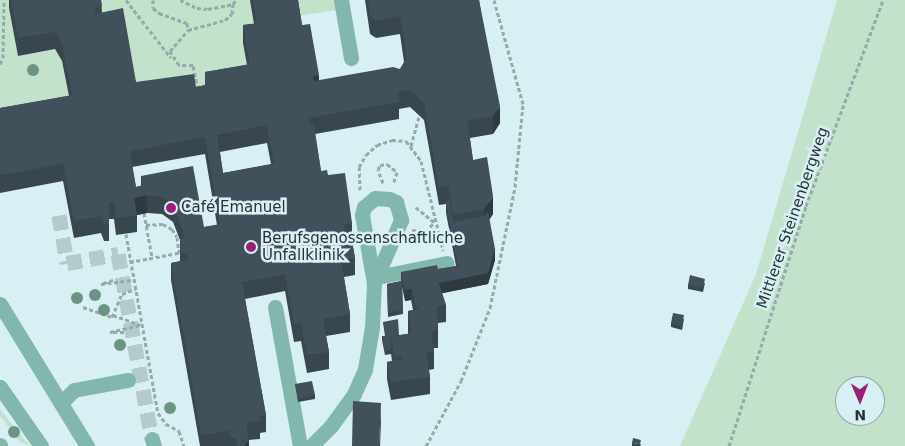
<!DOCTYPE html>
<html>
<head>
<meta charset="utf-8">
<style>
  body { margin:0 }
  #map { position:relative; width:905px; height:446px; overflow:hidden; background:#d8f0f4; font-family:"DejaVu Sans",sans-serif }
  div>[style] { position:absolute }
  .green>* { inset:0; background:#c2e2cb }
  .minor-tunnel>* { height:15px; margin-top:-7.5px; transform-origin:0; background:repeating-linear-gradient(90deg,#b5cacd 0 15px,transparent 0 23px) }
  .path>* { height:3px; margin-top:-1.5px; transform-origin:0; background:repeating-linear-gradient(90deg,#96a9ab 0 4px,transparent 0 6.5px) }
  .minor>* { height:15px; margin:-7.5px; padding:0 7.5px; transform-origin:7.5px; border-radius:7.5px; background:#82b7ad }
  .trees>* { width:12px; height:12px; margin:-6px; border-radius:50%; background:#6b9484 }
  .wall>* { inset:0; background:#38464e }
  .shaded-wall>* { inset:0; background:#2e3940 }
  .building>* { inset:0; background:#41515b }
  .dots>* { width:14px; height:14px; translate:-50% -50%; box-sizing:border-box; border:2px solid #d8f0f4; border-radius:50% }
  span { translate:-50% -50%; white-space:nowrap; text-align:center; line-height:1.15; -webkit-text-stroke:5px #d8f0f4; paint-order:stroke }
  .poi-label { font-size:15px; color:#283233 }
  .left { translate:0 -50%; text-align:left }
  .street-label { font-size:15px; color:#283233 }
  .north { position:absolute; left:835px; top:376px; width:50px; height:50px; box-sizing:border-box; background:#d8f0f4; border:1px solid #92a4a7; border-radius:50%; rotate:179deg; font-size:14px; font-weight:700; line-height:20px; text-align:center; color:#283233 }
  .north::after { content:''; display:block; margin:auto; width:18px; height:22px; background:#9d1f75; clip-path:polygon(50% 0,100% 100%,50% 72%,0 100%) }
</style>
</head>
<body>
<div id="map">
  <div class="green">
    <div style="clip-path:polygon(0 0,55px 0,9px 8px,18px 56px,55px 49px,62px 61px,72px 113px,0 126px)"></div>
    <div style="clip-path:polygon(98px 0,250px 0,257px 41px,250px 82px,136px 100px,102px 23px)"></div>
    <div style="clip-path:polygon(295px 0,336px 0,337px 10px,297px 16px)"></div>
    <div style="clip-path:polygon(evenodd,837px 0,905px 0,905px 446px,680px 446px,756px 274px,837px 0,845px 386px,875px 386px,875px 416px,845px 416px,845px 386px)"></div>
    <div style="clip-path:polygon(0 409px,24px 439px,30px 446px,20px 442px,0 416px)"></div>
  </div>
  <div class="minor-tunnel">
    <div style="left:59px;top:215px;width:49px;rotate:80.5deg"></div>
    <div style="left:67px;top:263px;width:52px;rotate:-10deg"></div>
    <div style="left:118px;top:254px;width:188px;rotate:79.6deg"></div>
  </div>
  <div class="path">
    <div style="left:126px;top:0;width:73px;rotate:52.2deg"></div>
    <div style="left:153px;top:0;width:8px;rotate:90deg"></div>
    <div style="left:153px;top:8px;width:8px;rotate:40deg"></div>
    <div style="left:159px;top:13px;width:30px;rotate:20deg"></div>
    <div style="left:187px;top:23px;width:7px;rotate:82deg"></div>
    <div style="left:180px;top:0;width:19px;rotate:25deg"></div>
    <div style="left:197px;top:8px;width:11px;rotate:5deg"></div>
    <div style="left:208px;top:9px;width:25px;rotate:-11deg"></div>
    <div style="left:233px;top:4px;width:5px;rotate:-53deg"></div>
    <div style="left:0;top:64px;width:7px;rotate:-63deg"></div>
    <div style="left:3px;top:58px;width:58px;rotate:-89deg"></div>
    <div style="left:198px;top:89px;width:25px;rotate:-102deg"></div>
    <div style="left:193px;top:65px;width:14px;rotate:180deg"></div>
    <div style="left:179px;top:65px;width:17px;rotate:-123deg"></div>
    <div style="left:170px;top:51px;width:28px;rotate:-49deg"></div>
    <div style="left:188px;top:30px;width:38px;rotate:-15deg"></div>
    <div style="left:225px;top:20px;width:9px;rotate:-41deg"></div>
    <div style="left:232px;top:14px;width:10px;rotate:-84deg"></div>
    <div style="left:411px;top:146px;width:30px;rotate:-75deg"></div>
    <div style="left:383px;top:183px;width:14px;rotate:-111deg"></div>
    <div style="left:378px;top:170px;width:5px;rotate:-68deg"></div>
    <div style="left:380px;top:165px;width:7px;rotate:-8deg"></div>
    <div style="left:387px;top:164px;width:13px;rotate:39deg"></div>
    <div style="left:397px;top:172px;width:13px;rotate:108deg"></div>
    <div style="left:360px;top:190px;width:23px;rotate:-92deg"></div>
    <div style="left:359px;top:167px;width:14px;rotate:-60deg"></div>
    <div style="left:366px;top:155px;width:15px;rotate:-42deg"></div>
    <div style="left:377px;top:145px;width:16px;rotate:-18deg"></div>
    <div style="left:392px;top:140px;width:14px;rotate:4deg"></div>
    <div style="left:406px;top:141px;width:25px;rotate:53deg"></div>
    <div style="left:421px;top:161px;width:92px;rotate:76.1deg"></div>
    <div style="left:144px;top:213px;width:45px;rotate:79.7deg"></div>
    <div style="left:146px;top:225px;width:17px;rotate:-3deg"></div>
    <div style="left:163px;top:224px;width:10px;rotate:29deg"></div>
    <div style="left:172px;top:229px;width:9px;rotate:58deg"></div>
    <div style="left:177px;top:237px;width:16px;rotate:83deg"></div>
    <div style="left:412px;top:230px;width:14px;rotate:8deg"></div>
    <div style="left:426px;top:232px;width:13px;rotate:-51deg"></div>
    <div style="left:434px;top:222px;width:26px;rotate:-141deg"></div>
    <div style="left:126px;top:234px;width:182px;rotate:79.9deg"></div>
    <div style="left:158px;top:413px;width:14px;rotate:54deg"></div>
    <div style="left:166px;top:424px;width:15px;rotate:28deg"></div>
    <div style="left:179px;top:431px;width:16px;rotate:72deg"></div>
    <div style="left:130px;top:262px;width:54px;rotate:-10.7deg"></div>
    <div style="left:113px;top:280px;width:13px;rotate:162deg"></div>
    <div style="left:101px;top:284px;width:32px;rotate:-7deg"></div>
    <div style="left:83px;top:307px;width:31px;rotate:19deg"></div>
    <div style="left:112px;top:317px;width:25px;rotate:-67deg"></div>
    <div style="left:122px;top:294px;width:14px;rotate:-21deg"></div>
    <div style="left:113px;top:315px;width:29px;rotate:20deg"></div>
    <div style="left:124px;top:332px;width:14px;rotate:180deg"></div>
    <div style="left:110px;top:332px;width:31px;rotate:-13deg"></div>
    <div style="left:426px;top:446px;width:74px;rotate:-61.7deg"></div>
    <div style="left:461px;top:381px;width:79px;rotate:-68.3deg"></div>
    <div style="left:490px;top:308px;width:124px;rotate:-78.3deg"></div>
    <div style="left:515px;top:187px;width:83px;rotate:-84.5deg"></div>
    <div style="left:523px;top:104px;width:108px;rotate:-105.6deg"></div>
    <div style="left:729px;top:446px;width:252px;rotate:-72.2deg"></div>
    <div style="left:806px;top:206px;width:220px;rotate:-69.5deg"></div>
  </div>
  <div class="minor">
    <div style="left:341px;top:0;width:59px;rotate:80.2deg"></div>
    <div style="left:377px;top:277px;width:71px;rotate:-11.3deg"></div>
    <div style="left:0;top:304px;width:167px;rotate:58.5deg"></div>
    <div style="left:275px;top:307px;width:141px;rotate:79.8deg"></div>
    <div style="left:0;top:387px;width:72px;rotate:55.2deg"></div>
    <div style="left:62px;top:402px;width:17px;rotate:-45deg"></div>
    <div style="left:74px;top:390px;width:55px;rotate:-10.5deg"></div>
    <div style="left:152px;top:439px;width:7px;rotate:74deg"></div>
    <div style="left:0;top:445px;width:1px;rotate:90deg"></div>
    <div style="left:311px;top:446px;width:28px;rotate:-45deg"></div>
    <div style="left:331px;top:426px;width:39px;rotate:-54deg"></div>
    <div style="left:354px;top:394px;width:27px;rotate:-66deg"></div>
    <div style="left:365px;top:369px;width:43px;rotate:-80.5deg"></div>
    <div style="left:372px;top:327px;width:44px;rotate:-87.4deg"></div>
    <div style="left:374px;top:283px;width:69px;rotate:-100deg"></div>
    <div style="left:362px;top:215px;width:8px;rotate:-76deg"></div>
    <div style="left:364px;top:207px;width:14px;rotate:-39deg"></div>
    <div style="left:375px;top:198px;width:14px;rotate:4deg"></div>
    <div style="left:389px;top:199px;width:8px;rotate:23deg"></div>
    <div style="left:396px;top:202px;width:19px;rotate:74deg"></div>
    <div style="left:401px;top:220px;width:69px;rotate:113.2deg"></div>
  </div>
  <div class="trees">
    <div style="left:33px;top:70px"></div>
    <div style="left:95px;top:295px"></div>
    <div style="left:77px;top:298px"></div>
    <div style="left:104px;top:310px"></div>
    <div style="left:120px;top:345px"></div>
    <div style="left:170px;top:408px"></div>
    <div style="left:14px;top:432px"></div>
  </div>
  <div class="wall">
    <div style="clip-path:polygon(evenodd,9px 0,101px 0,102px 12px,136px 82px,196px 87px,205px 85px,205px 72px,247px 65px,243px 43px,243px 25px,254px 24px,250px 0,298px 0,302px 25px,319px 81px,400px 69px,404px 62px,400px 34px,376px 38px,370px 34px,365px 0,479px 0,500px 123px,493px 134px,470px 138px,473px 160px,493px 214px,489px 220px,495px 260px,488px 284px,442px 293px,446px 305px,446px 322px,438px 323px,438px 348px,434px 348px,434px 369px,429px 370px,430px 377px,430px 394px,391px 400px,387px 379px,387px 362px,392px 361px,391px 354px,385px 355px,382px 340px,382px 336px,385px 336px,383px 322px,399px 335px,408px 334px,408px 311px,413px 310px,411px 300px,405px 301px,402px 287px,403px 314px,388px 317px,387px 284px,401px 281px,401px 272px,438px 269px,456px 266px,446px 213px,446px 204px,439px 205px,424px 120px,410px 107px,399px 109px,399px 119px,315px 134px,321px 171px,328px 175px,352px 223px,352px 241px,355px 258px,355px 275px,344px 277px,350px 314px,350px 332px,326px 336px,329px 352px,329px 369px,307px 373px,301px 341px,294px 342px,285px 291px,245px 299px,266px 415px,266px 432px,260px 433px,260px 439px,249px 440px,249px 446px,200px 446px,171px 280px,171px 263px,180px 261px,180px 240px,173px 222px,162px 214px,147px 213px,137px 215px,137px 232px,116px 235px,114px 219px,109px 219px,109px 241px,104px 241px,101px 233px,74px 238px,63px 181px,0 193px,0 108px,69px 96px,62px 61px,55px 49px,18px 56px,9px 8px,9px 0,267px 143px,271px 164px,223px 173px,220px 152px,267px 143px,9px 0,205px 154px,217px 225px,204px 227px,141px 176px,141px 186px,136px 187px,132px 167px,205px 154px)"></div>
    <div style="clip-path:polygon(705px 283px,703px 292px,688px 289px,688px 285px)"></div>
    <div style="clip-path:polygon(684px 319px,682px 330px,671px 327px,671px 323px)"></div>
    <div style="clip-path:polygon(295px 384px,315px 395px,315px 399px,298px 402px)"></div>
    <div style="clip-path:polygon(632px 443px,641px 444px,640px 446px,632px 446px)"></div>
  </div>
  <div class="shaded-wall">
    <div style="clip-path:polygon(319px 75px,319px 92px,313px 93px,313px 76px)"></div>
    <div style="clip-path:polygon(500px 106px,500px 123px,493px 134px,493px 116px)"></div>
    <div style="clip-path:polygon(147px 195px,147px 213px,137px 215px,134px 198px)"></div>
    <div style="clip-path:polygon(493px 196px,493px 214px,484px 227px,484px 209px)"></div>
    <div style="clip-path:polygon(495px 249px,495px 260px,488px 284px,414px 299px)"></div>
    <div style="clip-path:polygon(411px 289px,411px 300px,405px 301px,405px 290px)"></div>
    <div style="clip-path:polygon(381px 403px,381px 421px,380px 446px,379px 446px)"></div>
    <div style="clip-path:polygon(249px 441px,249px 446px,243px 446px)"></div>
  </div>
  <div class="building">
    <div style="clip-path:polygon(evenodd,11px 0,101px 0,102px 6px,95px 8px,95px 14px,123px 8px,136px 82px,194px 74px,196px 87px,206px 85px,205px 72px,250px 64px,243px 25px,257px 23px,253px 0,298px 0,302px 25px,310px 24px,319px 75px,313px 76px,314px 81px,393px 67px,400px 69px,407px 59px,400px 16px,376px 21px,370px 16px,368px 0,479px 0,500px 106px,493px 116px,467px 121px,473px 160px,487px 157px,493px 196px,484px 209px,453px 215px,448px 186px,439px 188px,424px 103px,410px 90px,398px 92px,399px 102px,309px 118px,310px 125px,314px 125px,321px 171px,327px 170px,328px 175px,345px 173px,352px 223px,344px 225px,345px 232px,350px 231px,355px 258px,341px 260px,350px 314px,323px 319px,329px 352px,307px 355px,301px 323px,294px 324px,285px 274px,242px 282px,266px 415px,259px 416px,260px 421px,246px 423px,249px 441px,243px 446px,237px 446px,236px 439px,230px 437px,230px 430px,201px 436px,171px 263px,188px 260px,187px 254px,181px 253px,180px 240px,184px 238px,183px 231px,173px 205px,162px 197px,147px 195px,134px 198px,137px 215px,116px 218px,114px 202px,109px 202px,109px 224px,104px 224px,101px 216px,74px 221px,63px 164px,0 175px,0 108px,72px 95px,62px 43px,55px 32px,18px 38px,11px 0,267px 125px,274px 164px,223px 173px,217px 135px,267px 125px,11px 0,205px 137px,220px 224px,204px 227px,193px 166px,141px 176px,143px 185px,136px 187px,130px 151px,205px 137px)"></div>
    <div style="clip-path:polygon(449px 199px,453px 222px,484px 216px,488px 211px,495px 249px,488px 273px,439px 283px,437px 278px,411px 283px,411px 289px,405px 290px,401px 272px,437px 265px,438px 269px,458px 266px,446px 202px)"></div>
    <div style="clip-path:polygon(690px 275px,705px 279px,703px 288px,688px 285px)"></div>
    <div style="clip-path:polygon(437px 278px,446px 305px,437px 306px,438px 330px,431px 332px,434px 351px,426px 353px,430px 377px,391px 382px,387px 362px,403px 359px,402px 355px,395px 357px,391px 337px,411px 333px,408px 311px,419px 309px,416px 307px,411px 283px)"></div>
    <div style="clip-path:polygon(402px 281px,403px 310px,388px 313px,387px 284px)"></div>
    <div style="clip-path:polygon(673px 313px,684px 315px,682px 326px,671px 323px)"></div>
    <div style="clip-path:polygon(398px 319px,399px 335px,391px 337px,391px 350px,385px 351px,382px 336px,386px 336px,383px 322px)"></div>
    <div style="clip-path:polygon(312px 381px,315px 395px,298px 399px,295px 384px)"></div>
    <div style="clip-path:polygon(353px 401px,381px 403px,379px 446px,352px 446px)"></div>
    <div style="clip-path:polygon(633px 438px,641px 440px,640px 444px,632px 443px)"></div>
  </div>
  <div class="dots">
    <div style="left:171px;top:208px;background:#9d1f75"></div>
    <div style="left:251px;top:247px;background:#9d1f75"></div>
  </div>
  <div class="poi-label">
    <span class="left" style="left:181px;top:208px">Café Emanuel</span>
    <span class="left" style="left:262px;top:247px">Berufsgenossenschaftliche<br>Unfallklinik</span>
  </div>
  <div class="street-label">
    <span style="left:793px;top:218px;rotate:-71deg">Mittlerer Steinenbergweg</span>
  </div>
  <div class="north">N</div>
</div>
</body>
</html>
